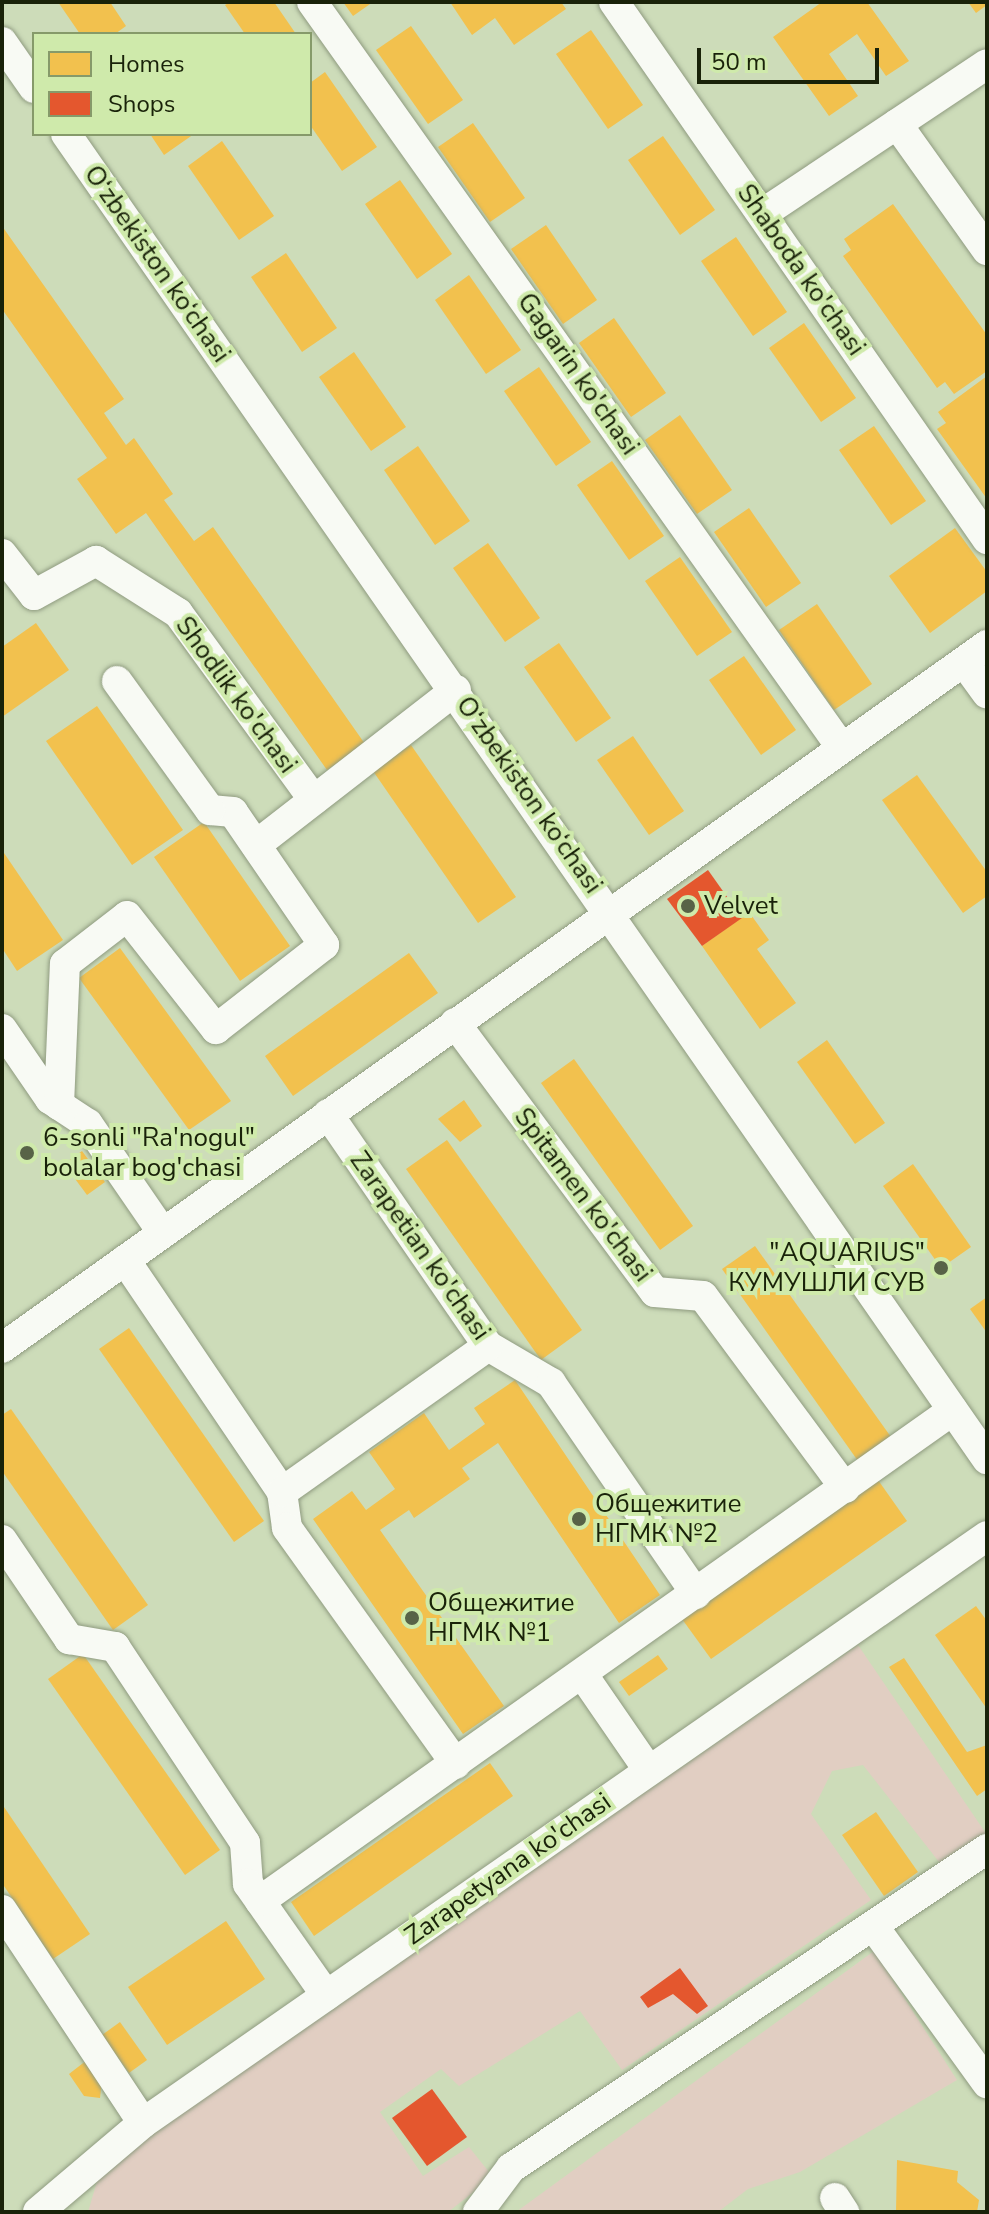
<!DOCTYPE html>
<html>
<head>
<meta charset="utf-8">
<style>
  body { margin:0 }
  #map { position:relative; width:989px; height:2214px; overflow:hidden; background:#cddcb9; font-family:"Nunito Sans",sans-serif }
  div>[style] { position:absolute }
  .green>* { inset:0; background:#e1cec2 }
  .homes>* { inset:0; background:#f2c14e }
  .shops>* { inset:0; background:#e4572e }
  .roads { filter:drop-shadow(0 0 2px #8f9b80) drop-shadow(0 0 2px #8f9b80) }
  .minor>* { height:30px; margin:-15px; padding:0 15px; transform-origin:15px; border-radius:15px; background:#f8faf4 }
  .dots>* { width:22px; height:22px; translate:-50% -50%; box-sizing:border-box; border:4px solid #cfeaab; border-radius:50% }
  span { translate:-50% -50%; white-space:nowrap; text-align:center; line-height:1.15; -webkit-text-stroke:8px #cfeaab; paint-order:stroke }
  .street-label { font-size:26px; color:#192209 }
  .poi-label { font-size:26px; color:#192209 }
  .left { translate:0 -50%; text-align:left }
  .right { translate:-100% -50%; text-align:right }
  .frame { position:absolute; inset:0; border:4px solid #192209; pointer-events:none }
  .legend { position:absolute; left:32px; top:32px; width:280px; height:104px; box-sizing:border-box; background:#cfeaab; border:2px solid #869a6a; margin:0; padding:10px 14px; list-style:none; font-size:24px; color:#192209 }
  .legend li { display:flex; align-items:center; gap:16px; height:40px }
  .legend b { width:40px; border:2px solid #869a6a }
  .scale { position:absolute; left:697px; top:48px; width:182px; height:36px; box-sizing:border-box; border:4px solid #192209; border-top:0; padding-left:10px; font-size:24px; line-height:28px; white-space:nowrap; color:#192209; -webkit-text-stroke:6px #cfeaab; paint-order:stroke }
</style>
</head>
<body>
<div id="map">
  <div class="green">
    <div style="clip-path:polygon(858px 1645px,987px 1835px,943px 1867px,863px 1765px,832px 1771px,811px 1814px,871px 1900px,622px 2070px,580px 2011px,459px 2086px,441px 2069px,380px 2112px,423px 2176px,469px 2147px,493px 2177px,448px 2212px,88px 2212px,101px 2168px)"></div>
    <div style="clip-path:polygon(874px 1951px,957px 2080px,800px 2172px,748px 2189px,718px 2212px,516px 2212px)"></div>
  </div>
  <div class="homes">
    <div style="clip-path:polygon(58px 2px,110px 2px,126px 26px,115px 34px,80px 34px)"></div>
    <div style="clip-path:polygon(230px 2px,274px 2px,296px 34px,245px 34px,225px 5px)"></div>
    <div style="clip-path:polygon(343px 2px,373px 2px,353px 16px)"></div>
    <div style="clip-path:polygon(450px 2px,561px 2px,566px 9px,514px 45px,495px 18px,472px 35px)"></div>
    <div style="clip-path:polygon(822px 2px,867px 2px,909px 61px,886px 76px,857px 34px,829px 54px,858px 96px,829px 116px,773px 37px)"></div>
    <div style="clip-path:polygon(968px 2px,987px 2px,987px 5px,976px 13px)"></div>
    <div style="clip-path:polygon(411px 26px,463px 100px,428px 124px,376px 50px)"></div>
    <div style="clip-path:polygon(591px 30px,643px 105px,608px 129px,556px 54px)"></div>
    <div style="clip-path:polygon(325px 72px,377px 147px,342px 171px,310px 125px,310px 83px)"></div>
    <div style="clip-path:polygon(473px 123px,525px 198px,490px 222px,438px 147px)"></div>
    <div style="clip-path:polygon(150px 134px,194px 134px,164px 155px)"></div>
    <div style="clip-path:polygon(663px 136px,715px 210px,680px 235px,628px 160px)"></div>
    <div style="clip-path:polygon(222px 141px,274px 216px,239px 240px,188px 166px)"></div>
    <div style="clip-path:polygon(400px 180px,452px 254px,417px 279px,365px 204px)"></div>
    <div style="clip-path:polygon(893px 204px,987px 335px,987px 371px,954px 394px,945px 382px,937px 388px,843px 256px,851px 250px,844px 239px)"></div>
    <div style="clip-path:polygon(546px 225px,597px 300px,563px 324px,511px 249px)"></div>
    <div style="clip-path:polygon(2px 226px,124px 399px,104px 413px,126px 445px,134px 438px,173px 494px,164px 500px,194px 541px,213px 527px,365px 744px,327px 770px,146px 513px,116px 534px,77px 479px,107px 458px,2px 309px)"></div>
    <div style="clip-path:polygon(736px 237px,787px 312px,753px 336px,701px 261px)"></div>
    <div style="clip-path:polygon(286px 253px,337px 328px,302px 352px,251px 277px)"></div>
    <div style="clip-path:polygon(469px 275px,521px 350px,486px 374px,435px 300px)"></div>
    <div style="clip-path:polygon(614px 318px,666px 393px,631px 417px,579px 343px)"></div>
    <div style="clip-path:polygon(804px 323px,856px 398px,821px 422px,769px 348px)"></div>
    <div style="clip-path:polygon(354px 352px,406px 427px,371px 451px,319px 377px)"></div>
    <div style="clip-path:polygon(539px 367px,591px 442px,556px 466px,504px 391px)"></div>
    <div style="clip-path:polygon(987px 376px,987px 499px,937px 429px,946px 423px,938px 412px)"></div>
    <div style="clip-path:polygon(680px 415px,732px 490px,697px 514px,645px 440px)"></div>
    <div style="clip-path:polygon(874px 426px,926px 501px,891px 525px,839px 450px)"></div>
    <div style="clip-path:polygon(418px 446px,470px 521px,435px 545px,384px 470px)"></div>
    <div style="clip-path:polygon(612px 461px,664px 536px,629px 560px,577px 485px)"></div>
    <div style="clip-path:polygon(749px 508px,801px 583px,766px 607px,714px 532px)"></div>
    <div style="clip-path:polygon(955px 528px,987px 572px,987px 591px,930px 633px,889px 576px)"></div>
    <div style="clip-path:polygon(488px 543px,540px 618px,505px 642px,453px 568px)"></div>
    <div style="clip-path:polygon(680px 557px,732px 632px,697px 656px,645px 581px)"></div>
    <div style="clip-path:polygon(817px 604px,872px 684px,834px 710px,779px 630px)"></div>
    <div style="clip-path:polygon(36px 623px,69px 670px,2px 717px,2px 647px)"></div>
    <div style="clip-path:polygon(559px 643px,611px 718px,576px 742px,524px 667px)"></div>
    <div style="clip-path:polygon(744px 656px,796px 730px,761px 755px,709px 680px)"></div>
    <div style="clip-path:polygon(97px 706px,183px 830px,132px 865px,46px 741px)"></div>
    <div style="clip-path:polygon(633px 736px,684px 811px,649px 835px,597px 760px)"></div>
    <div style="clip-path:polygon(411px 745px,516px 897px,478px 923px,373px 771px)"></div>
    <div style="clip-path:polygon(917px 775px,987px 872px,987px 896px,963px 913px,882px 800px)"></div>
    <div style="clip-path:polygon(204px 822px,290px 946px,240px 981px,154px 857px)"></div>
    <div style="clip-path:polygon(2px 850px,63px 940px,17px 971px,2px 948px)"></div>
    <div style="clip-path:polygon(749px 912px,769px 940px,757px 949px,796px 1003px,760px 1029px,702px 946px)"></div>
    <div style="clip-path:polygon(120px 948px,231px 1101px,189px 1130px,79px 978px)"></div>
    <div style="clip-path:polygon(409px 953px,438px 993px,293px 1096px,265px 1056px)"></div>
    <div style="clip-path:polygon(827px 1040px,885px 1123px,855px 1144px,797px 1062px)"></div>
    <div style="clip-path:polygon(574px 1059px,693px 1226px,660px 1250px,541px 1083px)"></div>
    <div style="clip-path:polygon(464px 1100px,482px 1126px,460px 1142px,438px 1119px)"></div>
    <div style="clip-path:polygon(447px 1140px,582px 1330px,541px 1360px,406px 1169px)"></div>
    <div style="clip-path:polygon(82px 1151px,105px 1182px,87px 1195px,64px 1164px)"></div>
    <div style="clip-path:polygon(913px 1164px,971px 1247px,941px 1268px,883px 1186px)"></div>
    <div style="clip-path:polygon(755px 1246px,891px 1437px,858px 1461px,722px 1269px)"></div>
    <div style="clip-path:polygon(987px 1297px,987px 1333px,970px 1309px)"></div>
    <div style="clip-path:polygon(129px 1328px,264px 1521px,234px 1542px,99px 1349px)"></div>
    <div style="clip-path:polygon(515px 1380px,660px 1595px,619px 1623px,498px 1443px,462px 1468px,470px 1479px,414px 1518px,409px 1510px,380px 1530px,504px 1706px,463px 1734px,313px 1519px,352px 1491px,366px 1510px,395px 1489px,369px 1452px,424px 1413px,449px 1450px,485px 1424px,474px 1408px)"></div>
    <div style="clip-path:polygon(11px 1409px,148px 1605px,113px 1630px,2px 1471px,2px 1415px)"></div>
    <div style="clip-path:polygon(878px 1480px,907px 1521px,711px 1659px,682px 1619px)"></div>
    <div style="clip-path:polygon(976px 1606px,987px 1621px,987px 1709px,935px 1635px)"></div>
    <div style="clip-path:polygon(83px 1654px,220px 1850px,185px 1875px,48px 1679px)"></div>
    <div style="clip-path:polygon(658px 1655px,668px 1669px,629px 1696px,619px 1682px)"></div>
    <div style="clip-path:polygon(904px 1658px,967px 1752px,987px 1745px,987px 1789px,977px 1796px,889px 1667px)"></div>
    <div style="clip-path:polygon(490px 1763px,513px 1796px,314px 1936px,291px 1902px)"></div>
    <div style="clip-path:polygon(2px 1804px,90px 1934px,53px 1959px,2px 1883px)"></div>
    <div style="clip-path:polygon(876px 1812px,918px 1872px,884px 1896px,842px 1835px)"></div>
    <div style="clip-path:polygon(226px 1921px,265px 1979px,167px 2045px,128px 1987px)"></div>
    <div style="clip-path:polygon(120px 2022px,147px 2060px,129px 2073px,102px 2035px)"></div>
    <div style="clip-path:polygon(87px 2060px,102px 2080px,100px 2098px,84px 2096px,69px 2074px)"></div>
    <div style="clip-path:polygon(897px 2160px,958px 2171px,957px 2182px,979px 2200px,977px 2212px,896px 2212px)"></div>
  </div>
  <div class="shops">
    <div style="clip-path:polygon(708px 870px,742px 918px,702px 946px,667px 899px)"></div>
    <div style="clip-path:polygon(680px 1968px,708px 2006px,697px 2014px,673px 1994px,648px 2008px,640px 1997px)"></div>
    <div style="clip-path:polygon(432px 2089px,467px 2137px,427px 2166px,392px 2118px)"></div>
  </div>
  <div class="roads">
    <div class="minor">
      <div style="left:312px;top:2px;width:914px;rotate:54.62deg"></div>
      <div style="left:614px;top:2px;width:654px;rotate:55.22deg"></div>
      <div style="left:2px;top:42px;width:56px;rotate:55.2deg"></div>
      <div style="left:897px;top:124px;width:155px;rotate:54.5deg"></div>
      <div style="left:66px;top:134px;width:1614px;rotate:55.2deg"></div>
      <div style="left:762px;top:214px;width:270px;rotate:-33.7deg"></div>
      <div style="left:2px;top:554px;width:52px;rotate:52deg"></div>
      <div style="left:34px;top:595px;width:71px;rotate:-28.7deg"></div>
      <div style="left:96px;top:561px;width:97px;rotate:32.4deg"></div>
      <div style="left:178px;top:613px;width:231px;rotate:54deg"></div>
      <div style="left:964px;top:662px;width:39px;rotate:54deg"></div>
      <div style="left:256px;top:845px;width:253px;rotate:-37.8deg"></div>
      <div style="left:455px;top:1023px;width:335px;rotate:53.4deg"></div>
      <div style="left:655px;top:1292px;width:48px;rotate:4.8deg"></div>
      <div style="left:703px;top:1296px;width:239px;rotate:53.5deg"></div>
      <div style="left:2px;top:1029px;width:85px;rotate:55.6deg"></div>
      <div style="left:50px;top:1099px;width:45px;rotate:33.3deg"></div>
      <div style="left:88px;top:1124px;width:132px;rotate:55.5deg"></div>
      <div style="left:59px;top:1105px;width:141px;rotate:-87.6deg"></div>
      <div style="left:65px;top:964px;width:78px;rotate:-37.7deg"></div>
      <div style="left:127px;top:916px;width:144px;rotate:51.8deg"></div>
      <div style="left:216px;top:1029px;width:137px;rotate:-37.9deg"></div>
      <div style="left:324px;top:945px;width:161px;rotate:-124.4deg"></div>
      <div style="left:233px;top:812px;width:23px;rotate:-175deg"></div>
      <div style="left:210px;top:810px;width:159px;rotate:-125.8deg"></div>
      <div style="left:328px;top:1114px;width:282px;rotate:55.4deg"></div>
      <div style="left:488px;top:1346px;width:73px;rotate:30.4deg"></div>
      <div style="left:551px;top:1383px;width:256px;rotate:55.5deg"></div>
      <div style="left:125px;top:1260px;width:280px;rotate:55.9deg"></div>
      <div style="left:282px;top:1492px;width:36px;rotate:82deg"></div>
      <div style="left:287px;top:1528px;width:290px;rotate:54.4deg"></div>
      <div style="left:2px;top:1348px;width:1210px;rotate:-35.52deg"></div>
      <div style="left:282px;top:1492px;width:252px;rotate:-35.3deg"></div>
      <div style="left:2px;top:1540px;width:120px;rotate:55.9deg"></div>
      <div style="left:69px;top:1639px;width:47px;rotate:9.9deg"></div>
      <div style="left:115px;top:1647px;width:235px;rotate:56.4deg"></div>
      <div style="left:245px;top:1843px;width:41px;rotate:85.8deg"></div>
      <div style="left:248px;top:1884px;width:136px;rotate:54.9deg"></div>
      <div style="left:583px;top:1675px;width:116px;rotate:55.5deg"></div>
      <div style="left:260px;top:1901px;width:849px;rotate:-35.32deg"></div>
      <div style="left:2px;top:1910px;width:255px;rotate:56.5deg"></div>
      <div style="left:874px;top:1927px;width:193px;rotate:54.1deg"></div>
      <div style="left:835px;top:2198px;width:17px;rotate:57deg"></div>
      <div style="left:38px;top:2212px;width:138px;rotate:-40.3deg"></div>
      <div style="left:143px;top:2123px;width:1028px;rotate:-34.82deg"></div>
      <div style="left:478px;top:2212px;width:55px;rotate:-53.1deg"></div>
      <div style="left:511px;top:2168px;width:573px;rotate:-33.83deg"></div>
    </div>
  </div>
  <div class="dots">
    <div style="left:688px;top:906px;background:#586347"></div>
    <div style="left:27px;top:1153px;background:#586347"></div>
    <div style="left:941px;top:1268px;background:#586347"></div>
    <div style="left:579px;top:1519px;background:#586347"></div>
    <div style="left:412px;top:1618px;background:#586347"></div>
  </div>
  <div class="street-label">
    <span style="left:157px;top:264px;rotate:55deg">O‘zbekiston ko‘chasi</span>
    <span style="left:801px;top:270px;rotate:55deg">Shaboda ko'chasi</span>
    <span style="left:578px;top:374px;rotate:55deg">Gagarin ko'chasi</span>
    <span style="left:236px;top:695px;rotate:54deg">Shodlik ko'chasi</span>
    <span style="left:529px;top:795px;rotate:55deg">O‘zbekiston ko‘chasi</span>
    <span style="left:583px;top:1195px;rotate:53deg">Spitamen ko'chasi</span>
    <span style="left:420px;top:1246px;rotate:55deg">Zarapetian ko'chasi</span>
    <span style="left:508px;top:1869px;rotate:-35deg">Zarapetyana ko'chasi</span>
  </div>
  <div class="poi-label">
    <span class="left" style="left:704px;top:906px">Velvet</span>
    <span class="left" style="left:43px;top:1153px">6-sonli "Ra'nogul"<br>bolalar bog'chasi</span>
    <span class="right" style="left:925px;top:1268px">"AQUARIUS"<br>КУМУШЛИ СУВ</span>
    <span class="left" style="left:595px;top:1519px">Общежитие<br>НГМК №2</span>
    <span class="left" style="left:428px;top:1618px">Общежитие<br>НГМК №1</span>
  </div>
  <div class="frame"></div>
  <ul class="legend">
  <li><b style="height:22px;background:#f2c14e"></b>Homes</li>
  <li><b style="height:22px;background:#e4572e"></b>Shops</li>
  </ul>
  <div class="scale">50 m</div>
</div>
</body>
</html>
